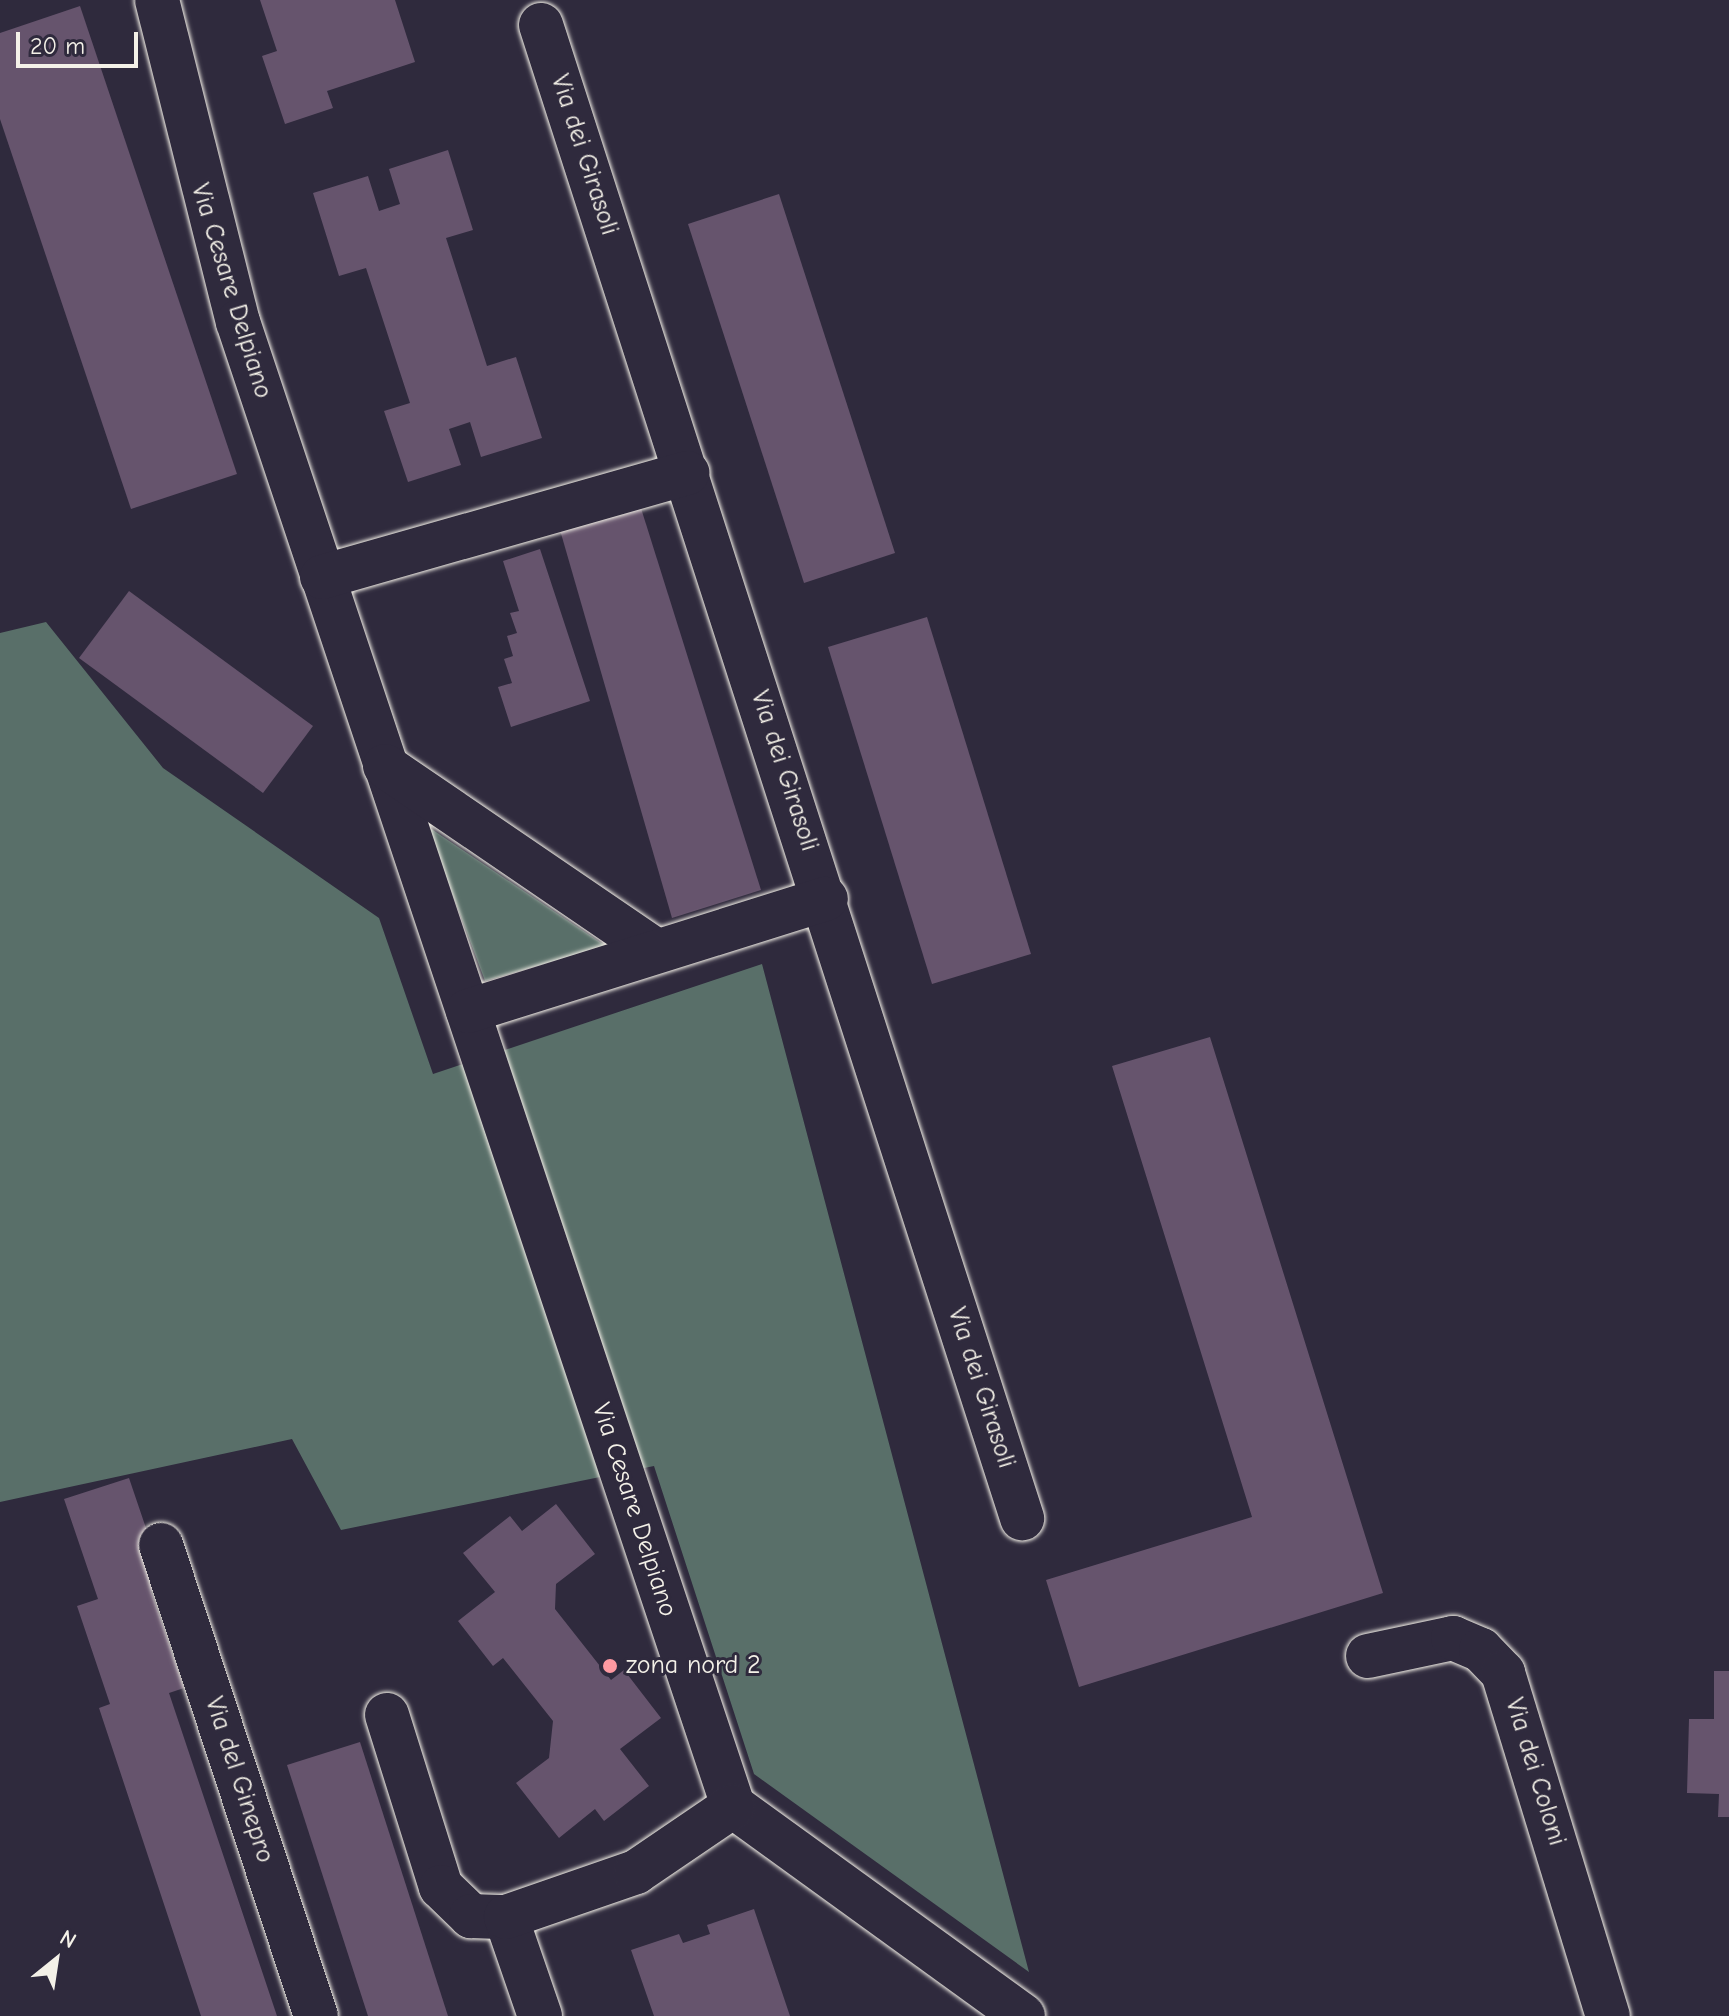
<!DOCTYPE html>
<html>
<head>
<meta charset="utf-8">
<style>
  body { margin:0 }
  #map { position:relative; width:1729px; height:2016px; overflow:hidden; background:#2f2a3d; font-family:"Comic Neue",sans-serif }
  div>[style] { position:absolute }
  .green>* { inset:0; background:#596f69 }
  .building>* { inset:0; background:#66546d }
  .roads { filter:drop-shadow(0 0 2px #f4f1e8) drop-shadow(0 0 2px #f4f1e8) }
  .minor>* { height:44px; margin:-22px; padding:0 22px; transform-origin:22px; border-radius:22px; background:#2f2a3d }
  .dots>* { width:22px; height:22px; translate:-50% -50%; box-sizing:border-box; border:4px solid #2f2a3d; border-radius:50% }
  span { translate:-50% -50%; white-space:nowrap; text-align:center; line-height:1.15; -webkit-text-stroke:6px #2f2a3d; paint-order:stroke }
  .street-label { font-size:26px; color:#f4f1e8 }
  .poi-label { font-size:26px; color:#f4f1e8 }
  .left { translate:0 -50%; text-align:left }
  .north { position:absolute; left:16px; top:1920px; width:80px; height:80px; -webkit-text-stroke:6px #2f2a3d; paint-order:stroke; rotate:30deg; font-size:22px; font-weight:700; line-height:32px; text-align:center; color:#f4f1e8 }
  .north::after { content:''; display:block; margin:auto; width:28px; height:36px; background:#f4f1e8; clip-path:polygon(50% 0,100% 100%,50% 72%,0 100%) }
  .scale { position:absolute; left:16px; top:32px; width:122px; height:36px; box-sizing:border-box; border:4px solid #f4f1e8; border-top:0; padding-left:10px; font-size:24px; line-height:28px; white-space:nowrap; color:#f4f1e8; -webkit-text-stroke:6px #2f2a3d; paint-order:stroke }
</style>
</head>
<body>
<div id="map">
  <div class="green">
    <div style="clip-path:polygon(46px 622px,163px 768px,379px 918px,433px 1074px,762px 964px,1029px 1972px,754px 1774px,654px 1466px,341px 1530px,292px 1439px,0 1502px,0 633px)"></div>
    <div style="clip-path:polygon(427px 826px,606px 946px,485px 981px)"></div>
  </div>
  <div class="building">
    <div style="clip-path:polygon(260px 0,395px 0,415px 62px,327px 91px,333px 108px,285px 124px,262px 56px,277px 51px)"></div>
    <div style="clip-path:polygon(80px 6px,237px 474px,131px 509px,0 119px,0 33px)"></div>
    <div style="clip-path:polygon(448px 150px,473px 230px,446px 238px,487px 366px,516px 357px,542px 438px,481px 457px,470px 422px,449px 429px,461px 465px,408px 482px,384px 411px,410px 403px,366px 268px,339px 276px,313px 193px,368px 176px,379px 211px,400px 204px,389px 169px)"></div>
    <div style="clip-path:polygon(779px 194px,895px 553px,804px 583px,688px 224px)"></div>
    <div style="clip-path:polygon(640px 505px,761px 890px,672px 918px,560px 530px)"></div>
    <div style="clip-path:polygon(540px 549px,590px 701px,511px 727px,498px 687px,512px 683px,504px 659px,513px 656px,507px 636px,517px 633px,510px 613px,519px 611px,503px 561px)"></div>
    <div style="clip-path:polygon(129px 591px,313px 726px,263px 793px,79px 658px)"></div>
    <div style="clip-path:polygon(927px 617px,1031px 954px,932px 984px,828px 647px)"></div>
    <div style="clip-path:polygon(1210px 1037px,1383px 1593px,1079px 1687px,1046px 1580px,1252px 1517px,1112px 1066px)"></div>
    <div style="clip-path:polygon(129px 1478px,166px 1587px,151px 1591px,184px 1688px,169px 1693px,277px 2016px,201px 2016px,99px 1708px,110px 1704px,77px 1606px,98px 1599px,64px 1499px)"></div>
    <div style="clip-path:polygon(556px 1504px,595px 1554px,556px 1584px,555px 1609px,611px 1680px,624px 1670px,661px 1718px,620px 1749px,649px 1786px,604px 1821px,595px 1809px,559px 1838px,516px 1783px,549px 1758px,553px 1721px,503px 1658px,493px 1666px,458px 1621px,495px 1592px,463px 1553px,510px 1516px,522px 1531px)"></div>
    <div style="clip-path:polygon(1714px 1671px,1729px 1671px,1729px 1817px,1718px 1817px,1719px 1794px,1687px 1793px,1689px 1719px,1714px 1719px)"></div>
    <div style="clip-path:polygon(360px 1742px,448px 2016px,368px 2016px,287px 1765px)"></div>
    <div style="clip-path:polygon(754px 1909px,790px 2016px,654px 2016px,631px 1950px,679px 1934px,683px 1943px,710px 1934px,707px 1925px)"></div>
  </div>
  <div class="roads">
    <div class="minor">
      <div style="left:157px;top:0;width:332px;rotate:75.9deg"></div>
      <div style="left:238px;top:322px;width:1564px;rotate:71.55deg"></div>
      <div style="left:733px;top:1806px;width:358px;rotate:35.9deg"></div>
      <div style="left:541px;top:25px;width:1569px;rotate:72.14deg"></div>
      <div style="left:322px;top:577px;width:380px;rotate:-15.9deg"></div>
      <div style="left:385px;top:766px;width:327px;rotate:34.3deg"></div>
      <div style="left:468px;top:1011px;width:375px;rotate:-17.4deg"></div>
      <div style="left:161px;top:1545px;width:496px;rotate:71.8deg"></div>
      <div style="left:1368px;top:1656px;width:87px;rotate:-12deg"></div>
      <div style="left:1453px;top:1638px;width:30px;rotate:23deg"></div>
      <div style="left:1481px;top:1650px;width:32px;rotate:46deg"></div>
      <div style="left:1503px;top:1673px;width:359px;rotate:73deg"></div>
      <div style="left:387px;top:1715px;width:180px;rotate:72.6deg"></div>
      <div style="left:441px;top:1887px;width:42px;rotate:44deg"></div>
      <div style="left:471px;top:1916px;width:35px;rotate:2deg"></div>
      <div style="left:540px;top:2016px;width:105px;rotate:-109deg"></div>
      <div style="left:506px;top:1917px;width:138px;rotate:-19.1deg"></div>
      <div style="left:636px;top:1872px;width:117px;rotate:-34.2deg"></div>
    </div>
  </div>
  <div class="dots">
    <div style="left:610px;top:1666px;background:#ff9aa2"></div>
  </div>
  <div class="street-label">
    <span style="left:584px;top:155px;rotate:72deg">Via dei Girasoli</span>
    <span style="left:231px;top:291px;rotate:73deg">Via Cesare Delpiano</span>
    <span style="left:784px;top:771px;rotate:72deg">Via dei Girasoli</span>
    <span style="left:981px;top:1388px;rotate:72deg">Via dei Girasoli</span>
    <span style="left:634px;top:1510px;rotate:72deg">Via Cesare Delpiano</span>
    <span style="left:1535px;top:1772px;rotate:73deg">Via dei Coloni</span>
    <span style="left:239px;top:1780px;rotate:72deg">Via del Ginepro</span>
  </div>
  <div class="poi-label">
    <span class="left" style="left:626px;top:1666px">zona nord 2</span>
  </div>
  <div class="north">N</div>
  <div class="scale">20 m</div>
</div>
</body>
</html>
